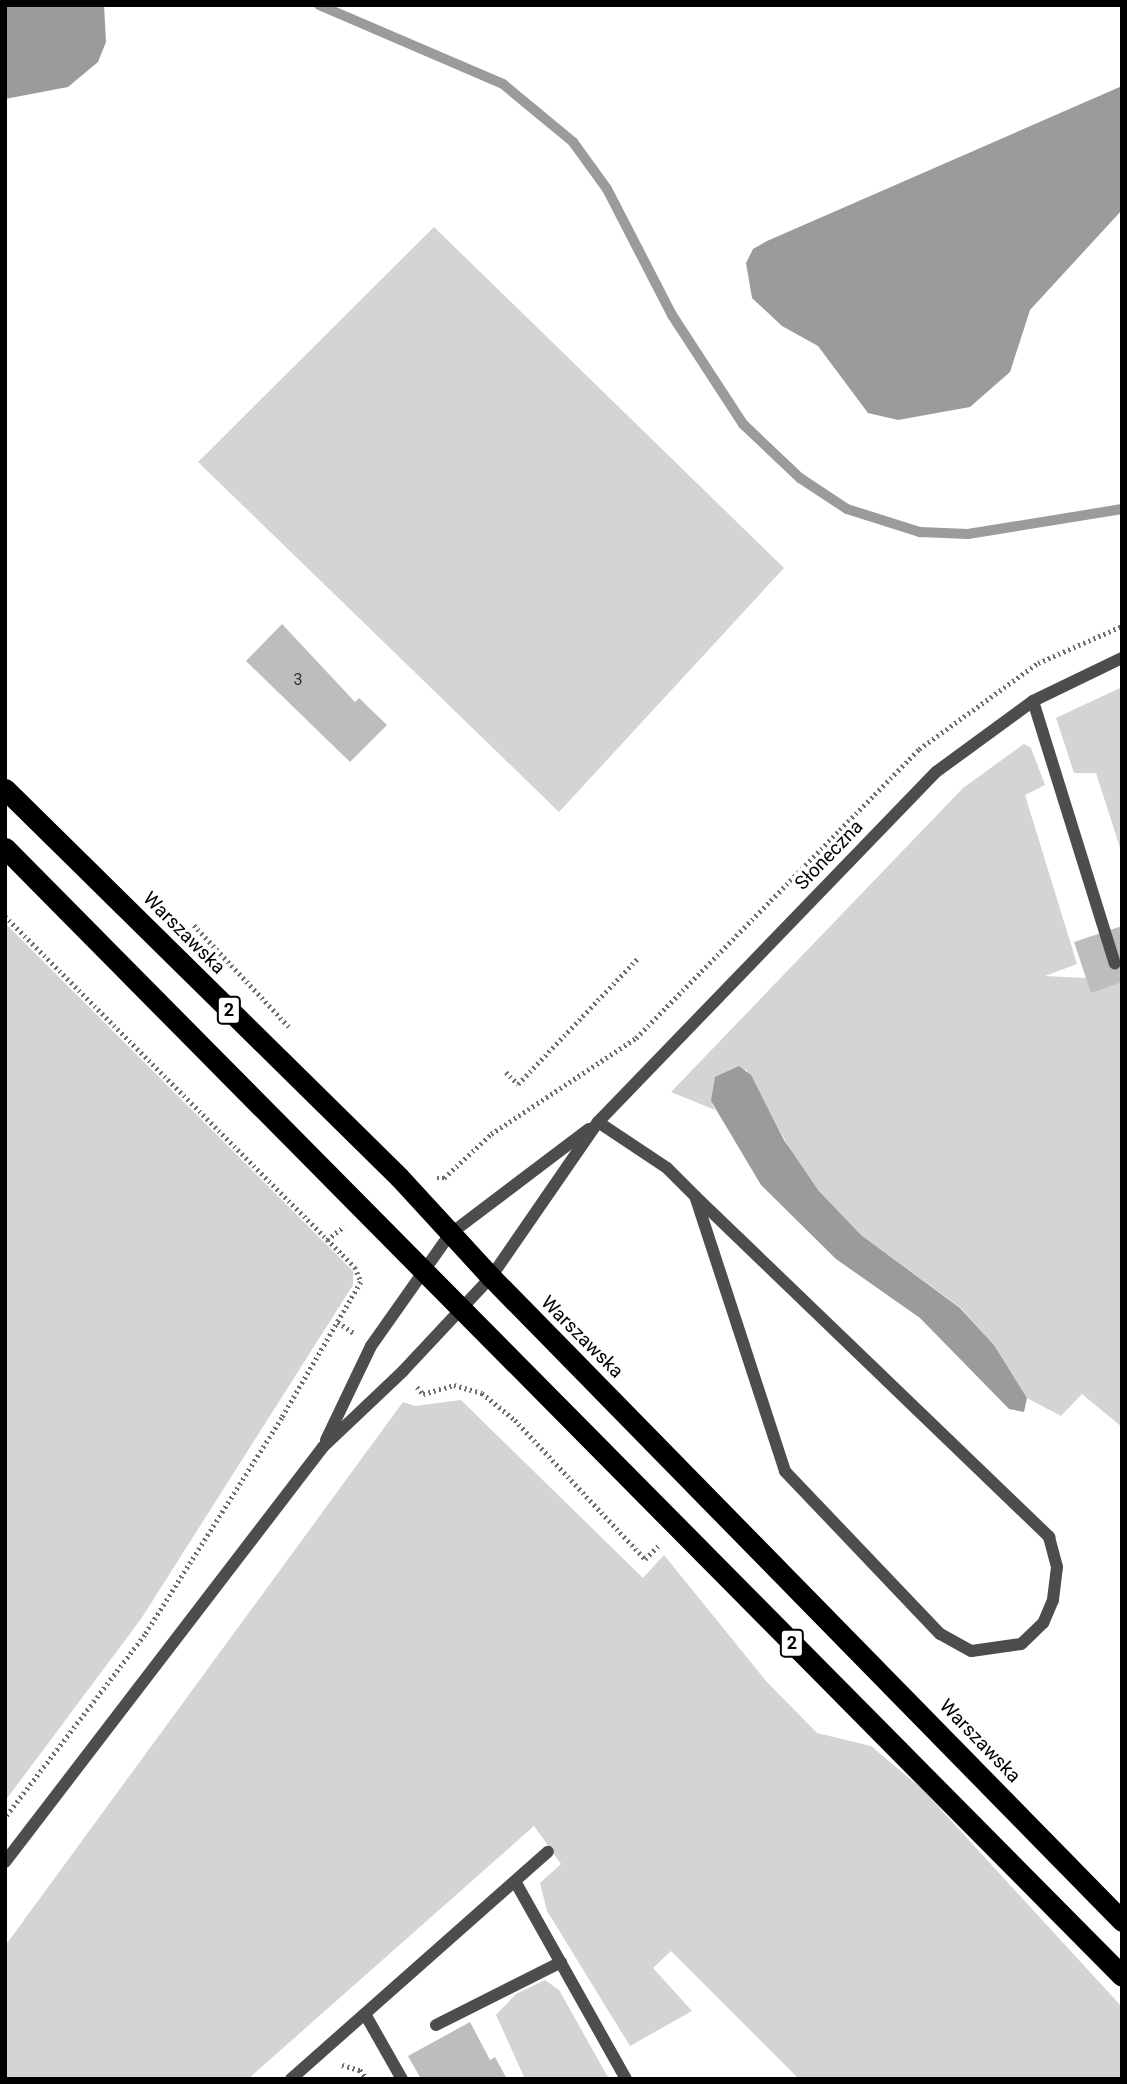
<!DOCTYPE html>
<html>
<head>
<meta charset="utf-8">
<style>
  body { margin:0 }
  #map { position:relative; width:1127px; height:2084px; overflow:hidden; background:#fff; font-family:Roboto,sans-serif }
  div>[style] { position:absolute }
  .green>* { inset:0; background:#d4d4d4 }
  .water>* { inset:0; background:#9b9b9b }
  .stream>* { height:10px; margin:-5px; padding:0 5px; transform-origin:5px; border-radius:5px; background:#9b9b9b }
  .building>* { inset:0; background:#bdbdbd }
  .path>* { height:4.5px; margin-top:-2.25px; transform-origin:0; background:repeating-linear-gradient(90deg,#6f6f6f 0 2px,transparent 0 5.5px) }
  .minor>* { height:12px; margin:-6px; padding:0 6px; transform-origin:6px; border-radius:6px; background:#4d4d4d }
  .highway>* { height:21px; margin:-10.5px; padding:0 10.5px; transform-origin:10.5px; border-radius:10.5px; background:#000 }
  span { translate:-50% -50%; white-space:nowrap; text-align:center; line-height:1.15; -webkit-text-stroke:7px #fff; paint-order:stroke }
  .number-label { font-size:16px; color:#2f2f2f }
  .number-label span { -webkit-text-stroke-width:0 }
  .shield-label span { padding:2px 5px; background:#fff; border:2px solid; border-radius:5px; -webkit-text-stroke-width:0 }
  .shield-label { font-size:18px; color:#000; font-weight:700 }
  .street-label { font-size:19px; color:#000 }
  .frame { position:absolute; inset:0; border:7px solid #000; pointer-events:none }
</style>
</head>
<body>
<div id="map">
  <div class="green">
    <div style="clip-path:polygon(434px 227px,784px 568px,559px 812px,198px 462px)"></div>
    <div style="clip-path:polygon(1122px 687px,1122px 854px,1096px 773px,1074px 773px,1056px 718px)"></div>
    <div style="clip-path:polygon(1024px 744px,1031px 748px,1045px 785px,1025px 795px,1077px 964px,1045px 976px,1084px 978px,1122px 964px,1122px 1427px,1082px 1394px,1061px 1416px,1027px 1398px,994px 1345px,961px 1308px,861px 1235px,818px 1190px,797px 1162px,746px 1069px,711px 1101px,715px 1110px,671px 1092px,963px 788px)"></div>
    <div style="clip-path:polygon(5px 923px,353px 1271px,353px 1285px,141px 1619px,5px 1801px)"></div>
    <div style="clip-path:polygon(461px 1400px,643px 1578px,664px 1555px,766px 1681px,817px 1733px,871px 1746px,922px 1789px,1122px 2007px,1122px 2079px,799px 2079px,671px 1951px,653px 1968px,692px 2011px,630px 2046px,547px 1911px,540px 1883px,561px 1864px,534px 1826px,248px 2079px,5px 2079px,5px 1946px,403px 1402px,415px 1406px)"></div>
    <div style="clip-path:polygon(545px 1980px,559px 1990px,609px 2079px,525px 2079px,496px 2015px,516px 1994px)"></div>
  </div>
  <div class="water">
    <div style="clip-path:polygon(5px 5px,104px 5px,106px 42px,98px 62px,68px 87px,5px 99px)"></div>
    <div style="clip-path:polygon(1122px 86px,1122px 210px,1030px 310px,1010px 372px,970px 407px,898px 420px,868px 413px,818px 346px,782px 326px,752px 298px,746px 263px,753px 249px,767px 241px)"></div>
    <div style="clip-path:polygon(739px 1066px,751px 1075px,784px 1140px,818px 1190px,861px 1235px,960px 1308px,994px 1345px,1027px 1398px,1024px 1412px,1009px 1409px,920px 1318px,836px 1259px,761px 1185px,711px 1101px,715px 1077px)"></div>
  </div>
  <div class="stream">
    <div style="left:319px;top:5px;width:200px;rotate:23.2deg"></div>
    <div style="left:503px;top:84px;width:91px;rotate:39.6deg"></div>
    <div style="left:573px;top:142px;width:58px;rotate:54.1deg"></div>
    <div style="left:607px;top:189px;width:142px;rotate:62.7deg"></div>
    <div style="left:672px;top:315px;width:130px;rotate:56.9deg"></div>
    <div style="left:743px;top:424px;width:79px;rotate:43.5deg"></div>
    <div style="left:800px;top:478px;width:56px;rotate:33.4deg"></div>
    <div style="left:847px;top:509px;width:77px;rotate:17.5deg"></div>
    <div style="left:920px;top:532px;width:48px;rotate:2.4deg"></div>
    <div style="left:968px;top:534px;width:156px;rotate:-9.2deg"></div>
  </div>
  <div class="building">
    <div style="clip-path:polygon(282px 624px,355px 702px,359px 698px,387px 725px,350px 762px,246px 661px)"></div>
    <div style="clip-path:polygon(1122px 926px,1122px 982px,1091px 993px,1074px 942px)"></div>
    <div style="clip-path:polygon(470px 2022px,490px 2060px,495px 2057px,507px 2079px,421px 2079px,408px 2056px)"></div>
  </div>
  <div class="path">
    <div style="left:5px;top:916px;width:496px;rotate:45.1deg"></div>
    <div style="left:355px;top:1267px;width:16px;rotate:68deg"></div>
    <div style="left:361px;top:1282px;width:157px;rotate:120.2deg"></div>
    <div style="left:282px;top:1418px;width:257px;rotate:122.3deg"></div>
    <div style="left:145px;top:1635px;width:230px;rotate:127.4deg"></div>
    <div style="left:194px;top:925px;width:139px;rotate:47deg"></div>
    <div style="left:506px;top:1072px;width:17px;rotate:45deg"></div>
    <div style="left:518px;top:1084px;width:173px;rotate:-46.4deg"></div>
    <div style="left:437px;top:1178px;width:7px"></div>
    <div style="left:444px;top:1178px;width:64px;rotate:-43.1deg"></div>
    <div style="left:491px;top:1134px;width:174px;rotate:-33.5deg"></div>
    <div style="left:636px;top:1038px;width:404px;rotate:-45.6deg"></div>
    <div style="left:919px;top:749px;width:147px;rotate:-35.9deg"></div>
    <div style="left:1038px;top:663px;width:92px;rotate:-23.8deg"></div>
    <div style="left:327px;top:1240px;width:22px;rotate:-39deg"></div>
    <div style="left:338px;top:1322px;width:19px;rotate:35deg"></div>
    <div style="left:417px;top:1387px;width:9px;rotate:49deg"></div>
    <div style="left:423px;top:1394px;width:32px;rotate:-16deg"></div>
    <div style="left:454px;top:1385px;width:29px;rotate:16deg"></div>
    <div style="left:482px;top:1393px;width:43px;rotate:39.3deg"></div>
    <div style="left:515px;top:1420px;width:190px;rotate:46.9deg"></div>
    <div style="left:645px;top:1559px;width:20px;rotate:-45deg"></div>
    <div style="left:342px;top:2065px;width:19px;rotate:16deg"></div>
    <div style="left:360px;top:2070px;width:11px;rotate:52deg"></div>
  </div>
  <div class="minor">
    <div style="left:1033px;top:701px;width:275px;rotate:72.7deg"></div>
    <div style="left:598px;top:1122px;width:83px;rotate:33.7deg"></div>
    <div style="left:667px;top:1168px;width:40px;rotate:45deg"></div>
    <div style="left:695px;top:1196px;width:492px;rotate:43.9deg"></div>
    <div style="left:1049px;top:1537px;width:31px;rotate:75deg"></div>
    <div style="left:1057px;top:1567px;width:33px;rotate:97deg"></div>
    <div style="left:1053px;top:1600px;width:25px;rotate:113deg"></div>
    <div style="left:1043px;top:1623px;width:30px;rotate:136deg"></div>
    <div style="left:1021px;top:1644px;width:50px;rotate:172deg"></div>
    <div style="left:971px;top:1651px;width:35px;rotate:-151deg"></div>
    <div style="left:940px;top:1634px;width:225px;rotate:-133.6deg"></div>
    <div style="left:785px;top:1471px;width:289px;rotate:-108.1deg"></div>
    <div style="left:326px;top:1440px;width:104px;rotate:-64.4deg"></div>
    <div style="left:371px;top:1346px;width:137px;rotate:-54.8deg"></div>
    <div style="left:450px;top:1234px;width:174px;rotate:-37.1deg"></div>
    <div style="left:5px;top:1862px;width:523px;rotate:-52.54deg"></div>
    <div style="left:323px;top:1447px;width:110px;rotate:-43.5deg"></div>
    <div style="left:403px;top:1371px;width:129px;rotate:-46.9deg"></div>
    <div style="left:491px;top:1277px;width:188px;rotate:-55.4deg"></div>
    <div style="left:598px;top:1122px;width:487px;rotate:-46deg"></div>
    <div style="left:936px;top:772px;width:120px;rotate:-36.2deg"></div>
    <div style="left:1033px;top:701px;width:99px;rotate:-25.8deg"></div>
    <div style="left:516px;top:1883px;width:225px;rotate:60.7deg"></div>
    <div style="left:365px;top:2014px;width:75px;rotate:60.4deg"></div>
    <div style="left:436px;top:2025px;width:140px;rotate:-26.7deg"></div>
    <div style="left:291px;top:2079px;width:343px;rotate:-41.5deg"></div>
  </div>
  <div class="highway">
    <div style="left:5px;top:789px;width:553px;rotate:44.56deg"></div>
    <div style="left:399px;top:1177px;width:136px;rotate:47.4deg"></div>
    <div style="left:491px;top:1277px;width:902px;rotate:45.58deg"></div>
    <div style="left:5px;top:848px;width:1587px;rotate:45.28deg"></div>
  </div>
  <div class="number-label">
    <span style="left:298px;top:680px">3</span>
  </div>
  <div class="shield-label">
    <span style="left:229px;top:1010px">2</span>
    <span style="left:792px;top:1643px">2</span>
  </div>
  <div class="street-label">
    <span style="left:829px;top:855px;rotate:-46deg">Słoneczna</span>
    <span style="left:184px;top:933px;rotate:45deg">Warszawska</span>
    <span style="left:582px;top:1337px;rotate:45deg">Warszawska</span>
    <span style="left:980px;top:1741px;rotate:46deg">Warszawska</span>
  </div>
  <div class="frame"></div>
</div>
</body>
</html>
